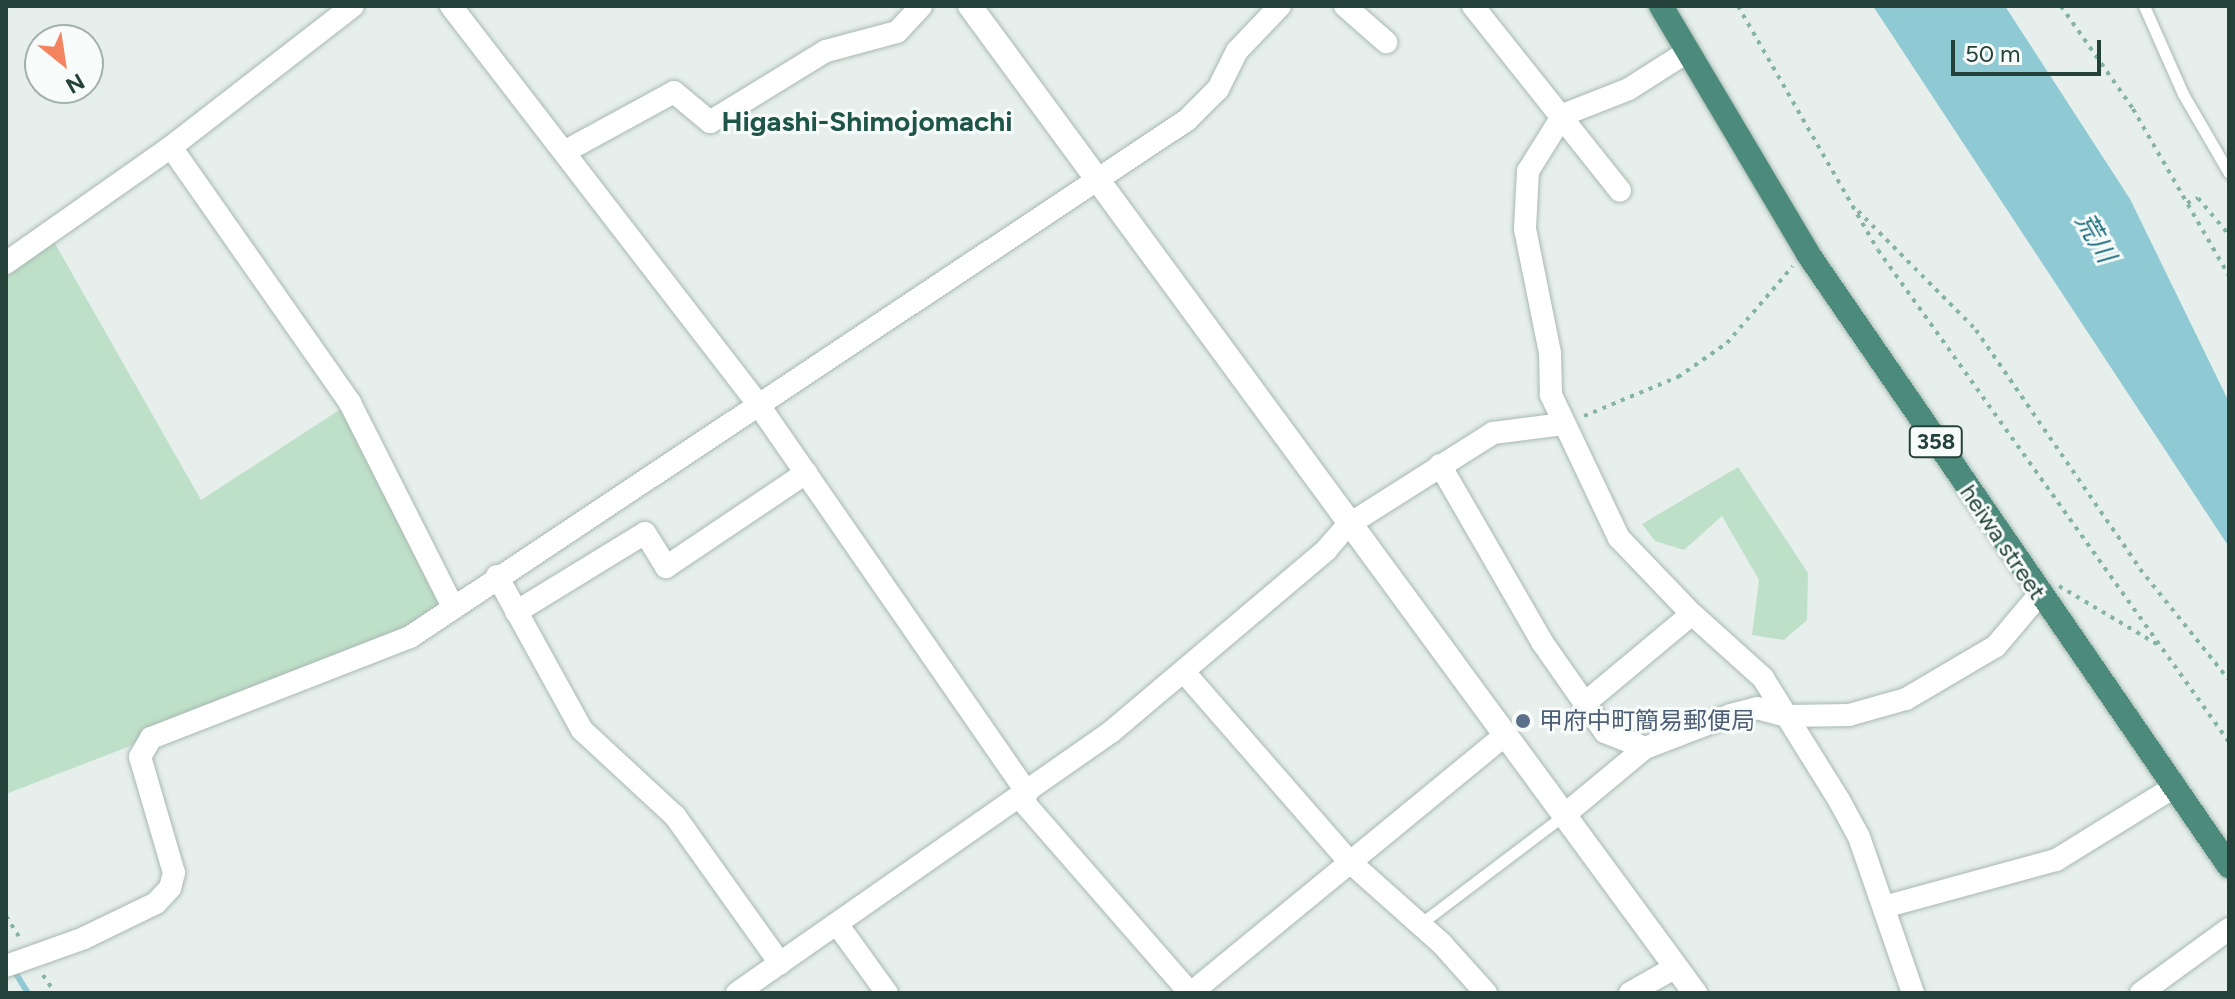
<!DOCTYPE html>
<html>
<head>
<meta charset="utf-8">
<style>
  body { margin:0 }
  #map { position:relative; width:2235px; height:999px; overflow:hidden; background:#e6efeb; font-family:Figtree,"Noto Sans JP",sans-serif }
  div>[style] { position:absolute }
  .green>* { inset:0; background:#bfe0c8 }
  .water>* { inset:0; background:#8ec9d4 }
  .stream>* { height:6px; margin:-3px; padding:0 3px; transform-origin:3px; border-radius:3px; background:#8ec9d4 }
  .path>* { height:4px; margin-top:-2px; transform-origin:0; background:repeating-linear-gradient(90deg,#86b3a5 0 4px,transparent 0 10px) }
  .roads { filter:drop-shadow(0 0 2px #a8b8b2) drop-shadow(0 0 2px #a8b8b2) }
  .service>* { height:11px; margin:-5.5px; padding:0 5.5px; transform-origin:5.5px; border-radius:5.5px; background:#fff }
  .minor>* { height:22px; margin:-11px; padding:0 11px; transform-origin:11px; border-radius:11px; background:#fff }
  .tertiary>* { height:24px; margin:-12px; padding:0 12px; transform-origin:12px; border-radius:12px; background:#fff }
  .trunk>* { height:24px; margin:-12px; padding:0 12px; transform-origin:12px; border-radius:12px; background:#4c8a7c }
  .dots>* { width:22px; height:22px; translate:-50% -50%; box-sizing:border-box; border:4px solid #f7fbf9; border-radius:50% }
  span { translate:-50% -50%; white-space:nowrap; text-align:center; line-height:1.15; -webkit-text-stroke:6px #f7fbf9; paint-order:stroke }
  .shield-label span { padding:2px 6px; background:#f7fbf9; border:2px solid; border-radius:6px; -webkit-text-stroke-width:0 }
  .shield-label { font-size:22px; color:#24423a; font-weight:700 }
  .street-label { font-size:24px; color:#24423a }
  .service-label { font-size:24px; color:#4e5e75 }
  .left { translate:0 -50%; text-align:left }
  .water-label { font-size:26px; color:#1c6f80; font-style:italic }
  .quarter-label { font-size:28px; color:#1f5548; font-weight:700 }
  .frame { position:absolute; inset:0; border:8px solid #24423a; pointer-events:none }
  .north { position:absolute; left:24px; top:24px; width:80px; height:80px; box-sizing:border-box; background:#f7fbf9; border:2px solid #a3b1ad; border-radius:50%; rotate:150deg; font-size:22px; font-weight:700; line-height:32px; text-align:center; color:#24423a }
  .north::after { content:''; display:block; margin:auto; width:28px; height:36px; background:#f4845f; clip-path:polygon(50% 0,100% 100%,50% 72%,0 100%) }
  .scale { position:absolute; left:1951px; top:40px; width:150px; height:36px; box-sizing:border-box; border:4px solid #24423a; border-top:0; padding-left:10px; font-size:24px; line-height:28px; white-space:nowrap; color:#24423a; -webkit-text-stroke:6px #f7fbf9; paint-order:stroke }
</style>
</head>
<body>
<div id="map">
  <div class="green">
    <div style="clip-path:polygon(49px 233px,201px 500px,350px 403px,453px 607px,151px 738px,6px 794px,6px 263px)"></div>
    <div style="clip-path:polygon(1738px 467px,1808px 573px,1807px 620px,1784px 640px,1752px 635px,1759px 580px,1722px 516px,1684px 550px,1655px 541px,1642px 524px)"></div>
  </div>
  <div class="water">
    <div style="clip-path:polygon(1873px 6px,2005px 6px,2130px 199px,2229px 402px,2229px 547px)"></div>
  </div>
  <div class="stream">
    <div style="left:13px;top:969px;width:28px;rotate:58deg"></div>
  </div>
  <div class="path">
    <div style="left:1738px;top:6px;width:281px;rotate:60.2deg"></div>
    <div style="left:1878px;top:250px;width:604px;rotate:54.5deg"></div>
    <div style="left:2061px;top:6px;width:126px;rotate:55deg"></div>
    <div style="left:2133px;top:109px;width:193px;rotate:60.1deg"></div>
    <div style="left:2187px;top:203px;width:12px;rotate:-24deg"></div>
    <div style="left:2198px;top:198px;width:48px;rotate:50deg"></div>
    <div style="left:1858px;top:211px;width:168px;rotate:45.2deg"></div>
    <div style="left:1976px;top:330px;width:290px;rotate:55.5deg"></div>
    <div style="left:2140px;top:569px;width:142px;rotate:51.3deg"></div>
    <div style="left:1584px;top:416px;width:102px;rotate:-22.5deg"></div>
    <div style="left:1678px;top:377px;width:60px;rotate:-34.8deg"></div>
    <div style="left:1727px;top:343px;width:101px;rotate:-49.4deg"></div>
    <div style="left:2059px;top:586px;width:117px;rotate:30.7deg"></div>
    <div style="left:6px;top:916px;width:28px;rotate:58deg"></div>
    <div style="left:43px;top:975px;width:22px;rotate:56deg"></div>
  </div>
  <div class="roads">
    <div class="service">
      <div style="left:2144px;top:6px;width:96px;rotate:66.1deg"></div>
      <div style="left:2183px;top:94px;width:91px;rotate:59.8deg"></div>
      <div style="left:1420px;top:924px;width:179px;rotate:-37.1deg"></div>
    </div>
    <div class="minor">
      <div style="left:451px;top:6px;width:503px;rotate:52.35deg"></div>
      <div style="left:758px;top:404px;width:473px;rotate:55.3deg"></div>
      <div style="left:1345px;top:6px;width:55px;rotate:41.3deg"></div>
      <div style="left:1473px;top:6px;width:236px;rotate:51.5deg"></div>
      <div style="left:1687px;top:52px;width:69px;rotate:147.5deg"></div>
      <div style="left:1629px;top:89px;width:71px;rotate:158.5deg"></div>
      <div style="left:1563px;top:115px;width:66px;rotate:122deg"></div>
      <div style="left:1528px;top:171px;width:58px;rotate:93deg"></div>
      <div style="left:1525px;top:229px;width:126px;rotate:78.6deg"></div>
      <div style="left:1550px;top:353px;width:42px;rotate:88.6deg"></div>
      <div style="left:1551px;top:395px;width:158px;rotate:64.6deg"></div>
      <div style="left:1619px;top:538px;width:105px;rotate:46.2deg"></div>
      <div style="left:1692px;top:614px;width:96px;rotate:42deg"></div>
      <div style="left:1763px;top:678px;width:144px;rotate:58.1deg"></div>
      <div style="left:1839px;top:800px;width:42px;rotate:61.6deg"></div>
      <div style="left:1859px;top:837px;width:165px;rotate:70.9deg"></div>
      <div style="left:171px;top:147px;width:312px;rotate:55deg"></div>
      <div style="left:350px;top:403px;width:229px;rotate:63.2deg"></div>
      <div style="left:564px;top:152px;width:125px;rotate:-28.6deg"></div>
      <div style="left:674px;top:92px;width:47px;rotate:39.8deg"></div>
      <div style="left:710px;top:122px;width:136px;rotate:-31.5deg"></div>
      <div style="left:826px;top:51px;width:73px;rotate:-15deg"></div>
      <div style="left:897px;top:32px;width:35px;rotate:-47deg"></div>
      <div style="left:6px;top:263px;width:202px;rotate:-35.1deg"></div>
      <div style="left:171px;top:147px;width:230px;rotate:-37.8deg"></div>
      <div style="left:1440px;top:465px;width:204px;rotate:60deg"></div>
      <div style="left:1542px;top:642px;width:110px;rotate:55deg"></div>
      <div style="left:1605px;top:732px;width:43px;rotate:21.8deg"></div>
      <div style="left:497px;top:576px;width:176px;rotate:61.1deg"></div>
      <div style="left:582px;top:730px;width:127px;rotate:42.8deg"></div>
      <div style="left:675px;top:816px;width:181px;rotate:54.5deg"></div>
      <div style="left:516px;top:612px;width:151px;rotate:-31.5deg"></div>
      <div style="left:645px;top:533px;width:40px;rotate:58deg"></div>
      <div style="left:666px;top:567px;width:169px;rotate:-33.9deg"></div>
      <div style="left:1184px;top:672px;width:252px;rotate:48.9deg"></div>
      <div style="left:1350px;top:862px;width:123px;rotate:41.7deg"></div>
      <div style="left:1442px;top:944px;width:66px;rotate:48.1deg"></div>
      <div style="left:1585px;top:703px;width:139px;rotate:-39.8deg"></div>
      <div style="left:1020px;top:798px;width:259px;rotate:48.9deg"></div>
      <div style="left:1563px;top:816px;width:107px;rotate:-39.7deg"></div>
      <div style="left:1645px;top:748px;width:92px;rotate:-21deg"></div>
      <div style="left:1731px;top:715px;width:27px;rotate:-15deg"></div>
      <div style="left:1757px;top:708px;width:31px;rotate:15deg"></div>
      <div style="left:1787px;top:716px;width:62px;rotate:-0.9deg"></div>
      <div style="left:1849px;top:715px;width:59px;rotate:-15.7deg"></div>
      <div style="left:1906px;top:699px;width:104px;rotate:-30.5deg"></div>
      <div style="left:1996px;top:646px;width:67px;rotate:-49.9deg"></div>
      <div style="left:1884px;top:907px;width:178px;rotate:-15.3deg"></div>
      <div style="left:2056px;top:860px;width:139px;rotate:-31.7deg"></div>
      <div style="left:837px;top:924px;width:85px;rotate:54.1deg"></div>
      <div style="left:6px;top:966px;width:83px;rotate:-19.7deg"></div>
      <div style="left:84px;top:938px;width:80px;rotate:-25.9deg"></div>
      <div style="left:156px;top:903px;width:21px;rotate:-47deg"></div>
      <div style="left:170px;top:888px;width:16px;rotate:-75deg"></div>
      <div style="left:174px;top:873px;width:121px;rotate:-106.3deg"></div>
      <div style="left:140px;top:757px;width:22px;rotate:-60deg"></div>
      <div style="left:151px;top:738px;width:278px;rotate:-21.3deg"></div>
      <div style="left:410px;top:637px;width:933px;rotate:-33.64deg"></div>
      <div style="left:1187px;top:120px;width:44px;rotate:-45deg"></div>
      <div style="left:1218px;top:89px;width:42px;rotate:-63.4deg"></div>
      <div style="left:1237px;top:51px;width:62px;rotate:-46.3deg"></div>
      <div style="left:737px;top:993px;width:456px;rotate:-34.9deg"></div>
      <div style="left:1111px;top:732px;width:282px;rotate:-40.2deg"></div>
      <div style="left:1326px;top:550px;width:33px;rotate:-49deg"></div>
      <div style="left:1348px;top:525px;width:172px;rotate:-32.4deg"></div>
      <div style="left:1493px;top:433px;width:71px;rotate:-7.3deg"></div>
      <div style="left:1191px;top:993px;width:405px;rotate:-39.4deg"></div>
      <div style="left:1630px;top:993px;width:53px;rotate:-29.5deg"></div>
      <div style="left:2141px;top:993px;width:109px;rotate:-36deg"></div>
    </div>
    <div class="tertiary">
      <div style="left:970px;top:6px;width:1225px;rotate:53.7deg"></div>
    </div>
    <div class="trunk">
      <div style="left:1661px;top:6px;width:288px;rotate:59.3deg"></div>
      <div style="left:1808px;top:254px;width:743px;rotate:55.48deg"></div>
    </div>
  </div>
  <div class="dots">
    <div style="left:1523px;top:721px;background:#5c6f8a"></div>
  </div>
  <div class="shield-label">
    <span style="left:1936px;top:442px">358</span>
  </div>
  <div class="street-label">
    <span style="left:2003px;top:542px;rotate:56deg">heiwa street</span>
  </div>
  <div class="service-label">
    <span class="left" style="left:1539px;top:721px">甲府中町簡易郵便局</span>
  </div>
  <div class="water-label">
    <span style="left:2095px;top:238px;rotate:60deg">荒川</span>
  </div>
  <div class="quarter-label">
    <span style="left:867px;top:121px">Higashi-Shimojomachi</span>
  </div>
  <div class="frame"></div>
  <div class="north">N</div>
  <div class="scale">50 m</div>
</div>
</body>
</html>
